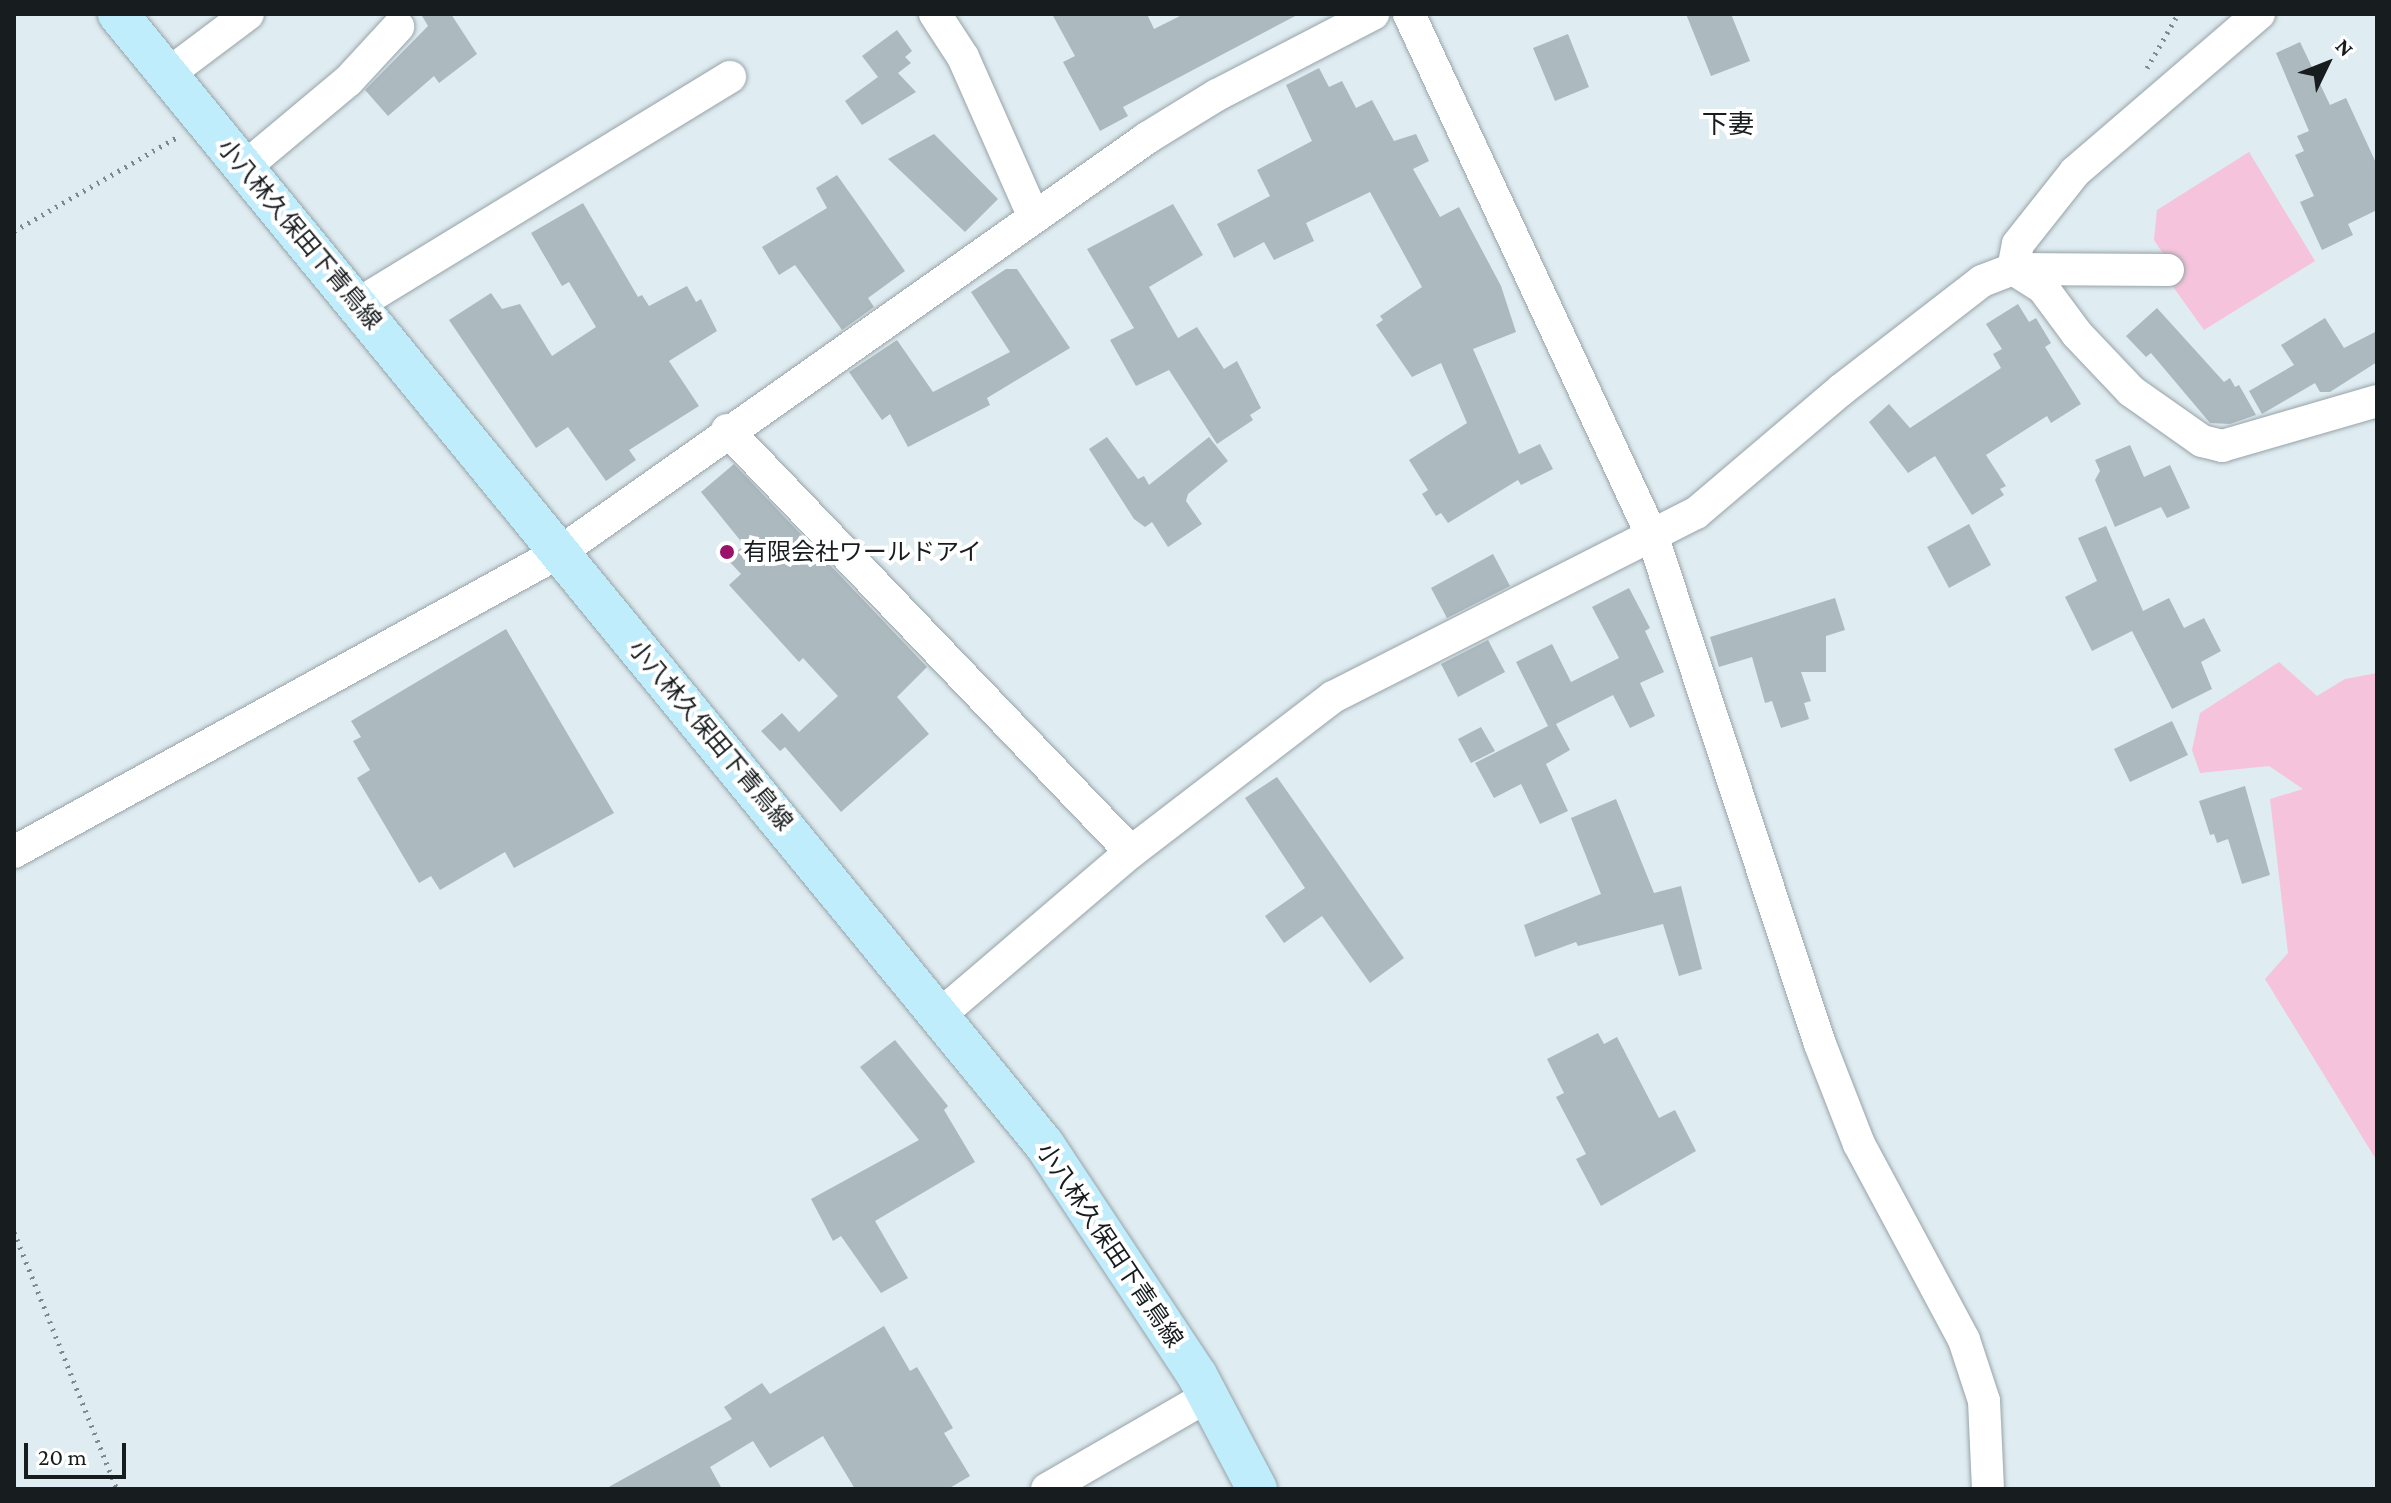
<!DOCTYPE html>
<html>
<head>
<meta charset="utf-8">
<style>
  body { margin:0 }
  #map { position:relative; width:2391px; height:1503px; overflow:hidden; background:#dfecf1; font-family:"Crimson Pro","Noto Sans JP",serif }
  div>[style] { position:absolute }
  .green>* { inset:0; background:#f5c3db }
  .building>* { inset:0; background:#acb9be }
  .path>* { height:5px; margin-top:-2.5px; transform-origin:0; background:repeating-linear-gradient(90deg,#7f888b 0 2px,transparent 0 8px) }
  .roads { filter:drop-shadow(0 0 2px #97a3a8) drop-shadow(0 0 2px #97a3a8) }
  .minor>* { height:32px; margin:-16px; padding:0 16px; transform-origin:16px; border-radius:16px; background:#fff }
  .major>* { height:40px; margin:-20px; padding:0 20px; transform-origin:20px; border-radius:20px; background:#bfedfc }
  .dots>* { width:22px; height:22px; translate:-50% -50%; box-sizing:border-box; border:4px solid #fff; border-radius:50% }
  span { translate:-50% -50%; white-space:nowrap; text-align:center; line-height:1.15; -webkit-text-stroke:8px #fff; paint-order:stroke }
  .street-label { font-size:24px; color:#171c1e }
  .poi-label { font-size:24px; color:#171c1e }
  .left { translate:0 -50%; text-align:left }
  .neighbourhood-label { font-size:26px; color:#171c1e }
  .frame { position:absolute; inset:0; border:16px solid #171c1e; pointer-events:none }
  .north { position:absolute; left:2287px; top:24px; width:80px; height:80px; -webkit-text-stroke:6px #fff; paint-order:stroke; rotate:47deg; font-size:22px; font-weight:700; line-height:32px; text-align:center; color:#171c1e }
  .north::after { content:''; display:block; margin:auto; width:28px; height:36px; background:#171c1e; clip-path:polygon(50% 0,100% 100%,50% 72%,0 100%) }
  .scale { position:absolute; left:24px; top:1443px; width:102px; height:36px; box-sizing:border-box; border:4px solid #171c1e; border-top:0; padding-left:10px; font-size:24px; line-height:28px; white-space:nowrap; color:#171c1e; -webkit-text-stroke:6px #fff; paint-order:stroke }
</style>
</head>
<body>
<div id="map">
  <div class="green">
    <div style="clip-path:polygon(2249px 152px,2315px 261px,2204px 330px,2169px 281px,2177px 275px,2154px 240px,2157px 210px)"></div>
    <div style="clip-path:polygon(2279px 662px,2317px 696px,2345px 679px,2377px 673px,2377px 1161px,2265px 979px,2288px 953px,2270px 799px,2303px 789px,2269px 766px,2200px 773px,2192px 750px,2200px 713px)"></div>
  </div>
  <div class="building">
    <div style="clip-path:polygon(421px 14px,451px 14px,477px 54px,439px 83px,434px 76px,388px 116px,365px 90px,428px 26px)"></div>
    <div style="clip-path:polygon(1052px 14px,1147px 14px,1154px 29px,1184px 14px,1299px 14px,1123px 107px,1128px 116px,1100px 131px,1063px 62px,1075px 56px)"></div>
    <div style="clip-path:polygon(1686px 14px,1731px 14px,1750px 61px,1711px 76px)"></div>
    <div style="clip-path:polygon(897px 30px,912px 51px,905px 57px,911px 63px,898px 73px,916px 92px,862px 125px,845px 101px,878px 77px,862px 56px)"></div>
    <div style="clip-path:polygon(1568px 34px,1589px 87px,1555px 101px,1533px 48px)"></div>
    <div style="clip-path:polygon(2300px 42px,2330px 105px,2346px 98px,2377px 165px,2377px 210px,2348px 224px,2353px 235px,2322px 250px,2300px 202px,2314px 196px,2295px 155px,2304px 151px,2297px 136px,2309px 131px,2276px 53px)"></div>
    <div style="clip-path:polygon(1319px 68px,1329px 87px,1342px 81px,1356px 108px,1372px 100px,1394px 141px,1416px 134px,1429px 161px,1413px 169px,1440px 217px,1459px 207px,1501px 286px,1516px 332px,1473px 349px,1519px 454px,1540px 444px,1553px 469px,1521px 485px,1518px 480px,1448px 523px,1441px 513px,1436px 516px,1422px 494px,1428px 490px,1409px 460px,1467px 423px,1441px 363px,1412px 377px,1376px 325px,1383px 320px,1380px 316px,1422px 287px,1370px 192px,1306px 223px,1314px 241px,1274px 260px,1264px 242px,1234px 258px,1217px 224px,1270px 196px,1257px 170px,1312px 141px,1286px 85px)"></div>
    <div style="clip-path:polygon(934px 134px,998px 199px,965px 232px,888px 159px)"></div>
    <div style="clip-path:polygon(837px 175px,905px 271px,868px 298px,874px 307px,842px 330px,795px 265px,779px 275px,762px 247px,827px 208px,816px 188px)"></div>
    <div style="clip-path:polygon(583px 203px,638px 297px,642px 295px,649px 306px,687px 286px,696px 302px,701px 299px,717px 331px,669px 361px,699px 406px,629px 450px,636px 460px,606px 481px,568px 427px,536px 448px,449px 320px,491px 293px,502px 309px,520px 304px,552px 356px,596px 327px,569px 282px,562px 286px,531px 233px)"></div>
    <div style="clip-path:polygon(1173px 204px,1203px 255px,1149px 287px,1178px 338px,1197px 327px,1224px 369px,1237px 361px,1261px 408px,1250px 415px,1253px 420px,1217px 444px,1169px 370px,1136px 386px,1110px 340px,1134px 328px,1087px 249px)"></div>
    <div style="clip-path:polygon(1006px 269px,1017px 269px,1070px 348px,987px 398px,990px 405px,908px 447px,890px 414px,882px 420px,849px 372px,897px 340px,933px 392px,1010px 352px,971px 292px)"></div>
    <div style="clip-path:polygon(2018px 304px,2029px 322px,2036px 318px,2051px 343px,2045px 347px,2081px 404px,2051px 423px,2047px 416px,1986px 455px,2006px 486px,2000px 489px,2004px 495px,1972px 515px,1935px 456px,1908px 473px,1869px 422px,1889px 404px,1910px 428px,2001px 368px,1993px 354px,2002px 349px,1986px 324px)"></div>
    <div style="clip-path:polygon(2157px 308px,2224px 382px,2230px 378px,2235px 387px,2239px 385px,2256px 415px,2230px 424px,2210px 423px,2151px 353px,2146px 357px,2126px 336px)"></div>
    <div style="clip-path:polygon(2325px 318px,2344px 348px,2377px 331px,2377px 362px,2330px 392px,2320px 392px,2315px 383px,2262px 414px,2249px 391px,2294px 365px,2281px 345px)"></div>
    <div style="clip-path:polygon(1107px 437px,1138px 479px,1144px 476px,1149px 485px,1209px 437px,1228px 461px,1188px 494px,1186px 501px,1202px 524px,1168px 547px,1152px 522px,1145px 527px,1134px 519px,1089px 449px)"></div>
    <div style="clip-path:polygon(2130px 445px,2144px 477px,2170px 465px,2190px 508px,2167px 518px,2161px 507px,2115px 527px,2095px 480px,2100px 471px,2095px 460px)"></div>
    <div style="clip-path:polygon(734px 464px,927px 667px,897px 697px,929px 734px,841px 812px,785px 747px,780px 751px,761px 731px,782px 713px,799px 732px,838px 696px,803px 658px,799px 662px,729px 585px,741px 574px,728px 560px,744px 545px,701px 492px)"></div>
    <div style="clip-path:polygon(1969px 524px,1991px 565px,1949px 588px,1927px 547px)"></div>
    <div style="clip-path:polygon(2106px 526px,2143px 611px,2169px 598px,2184px 628px,2204px 618px,2221px 651px,2201px 662px,2212px 689px,2172px 709px,2132px 631px,2092px 651px,2065px 597px,2097px 581px,2078px 538px)"></div>
    <div style="clip-path:polygon(1493px 554px,1510px 586px,1447px 618px,1431px 588px)"></div>
    <div style="clip-path:polygon(1629px 588px,1650px 628px,1645px 631px,1664px 672px,1640px 683px,1655px 716px,1630px 728px,1613px 695px,1556px 724px,1570px 750px,1546px 764px,1568px 811px,1540px 824px,1521px 784px,1494px 798px,1475px 763px,1548px 726px,1516px 662px,1552px 644px,1571px 682px,1619px 658px,1592px 607px)"></div>
    <div style="clip-path:polygon(1835px 598px,1845px 630px,1826px 636px,1826px 672px,1801px 672px,1811px 701px,1804px 703px,1809px 719px,1781px 728px,1772px 701px,1765px 703px,1752px 657px,1719px 667px,1710px 637px)"></div>
    <div style="clip-path:polygon(506px 629px,614px 813px,514px 868px,505px 852px,440px 890px,431px 876px,419px 883px,357px 778px,370px 770px,353px 741px,361px 737px,351px 721px)"></div>
    <div style="clip-path:polygon(1488px 640px,1505px 672px,1458px 697px,1441px 664px)"></div>
    <div style="clip-path:polygon(2172px 721px,2188px 755px,2130px 782px,2114px 749px)"></div>
    <div style="clip-path:polygon(1481px 727px,1495px 751px,1471px 763px,1458px 739px)"></div>
    <div style="clip-path:polygon(1277px 777px,1404px 958px,1370px 983px,1322px 916px,1284px 943px,1265px 916px,1305px 888px,1245px 798px)"></div>
    <div style="clip-path:polygon(2245px 786px,2270px 875px,2242px 884px,2228px 839px,2217px 843px,2214px 834px,2210px 835px,2199px 801px)"></div>
    <div style="clip-path:polygon(1616px 799px,1654px 893px,1681px 886px,1702px 969px,1679px 976px,1663px 924px,1578px 946px,1576px 942px,1535px 957px,1524px 925px,1601px 894px,1571px 818px)"></div>
    <div style="clip-path:polygon(1598px 1033px,1604px 1044px,1617px 1037px,1659px 1118px,1675px 1110px,1696px 1151px,1601px 1206px,1576px 1159px,1586px 1154px,1556px 1097px,1564px 1093px,1547px 1059px)"></div>
    <div style="clip-path:polygon(895px 1040px,948px 1106px,944px 1110px,975px 1162px,875px 1221px,908px 1278px,881px 1293px,841px 1236px,833px 1241px,811px 1199px,919px 1140px,860px 1067px)"></div>
    <div style="clip-path:polygon(884px 1326px,910px 1371px,917px 1367px,953px 1428px,944px 1433px,970px 1476px,948px 1489px,855px 1489px,823px 1436px,770px 1468px,753px 1441px,710px 1467px,722px 1489px,605px 1489px,732px 1419px,724px 1407px,762px 1383px,770px 1394px)"></div>
  </div>
  <div class="path">
    <div style="left:2147px;top:68px;width:62px;rotate:-60.1deg"></div>
    <div style="left:14px;top:231px;width:187px;rotate:-29.9deg"></div>
    <div style="left:14px;top:1232px;width:277px;rotate:68.2deg"></div>
  </div>
  <div class="roads">
    <div class="minor">
      <div style="left:935px;top:14px;width:51px;rotate:56.9deg"></div>
      <div style="left:963px;top:57px;width:175px;rotate:66.1deg"></div>
      <div style="left:1409px;top:14px;width:578px;rotate:65.03deg"></div>
      <div style="left:1653px;top:538px;width:533px;rotate:71.74deg"></div>
      <div style="left:1820px;top:1044px;width:107px;rotate:68.7deg"></div>
      <div style="left:1859px;top:1144px;width:222px;rotate:61.8deg"></div>
      <div style="left:1964px;top:1340px;width:64px;rotate:71.8deg"></div>
      <div style="left:1984px;top:1401px;width:88px;rotate:87.4deg"></div>
      <div style="left:168px;top:74px;width:100px;rotate:-36.9deg"></div>
      <div style="left:245px;top:167px;width:134px;rotate:-39.9deg"></div>
      <div style="left:348px;top:81px;width:74px;rotate:-47.2deg"></div>
      <div style="left:2168px;top:270px;width:155px;rotate:-179.6deg"></div>
      <div style="left:2013px;top:269px;width:25px;rotate:-79deg"></div>
      <div style="left:2018px;top:244px;width:92px;rotate:-51.6deg"></div>
      <div style="left:2075px;top:172px;width:243px;rotate:-40.7deg"></div>
      <div style="left:358px;top:304px;width:436px;rotate:-31.4deg"></div>
      <div style="left:727px;top:430px;width:584px;rotate:46.25deg"></div>
      <div style="left:14px;top:852px;width:623px;rotate:-28.79deg"></div>
      <div style="left:560px;top:552px;width:718px;rotate:-35.19deg"></div>
      <div style="left:1147px;top:138px;width:82px;rotate:-31.6deg"></div>
      <div style="left:1217px;top:95px;width:176px;rotate:-27.4deg"></div>
      <div style="left:941px;top:1014px;width:250px;rotate:-40.5deg"></div>
      <div style="left:1131px;top:852px;width:255px;rotate:-37.5deg"></div>
      <div style="left:1333px;top:697px;width:407px;rotate:-26.9deg"></div>
      <div style="left:1696px;top:513px;width:190px;rotate:-40.3deg"></div>
      <div style="left:1841px;top:390px;width:178px;rotate:-37.7deg"></div>
      <div style="left:1982px;top:281px;width:33px;rotate:-21deg"></div>
      <div style="left:2013px;top:269px;width:36px;rotate:32deg"></div>
      <div style="left:2043px;top:288px;width:57px;rotate:53.5deg"></div>
      <div style="left:2077px;top:334px;width:79px;rotate:46.5deg"></div>
      <div style="left:2131px;top:391px;width:87px;rotate:35.2deg"></div>
      <div style="left:2202px;top:441px;width:21px;rotate:14deg"></div>
      <div style="left:2222px;top:446px;width:161px;rotate:-16.2deg"></div>
      <div style="left:1047px;top:1489px;width:186px;rotate:-30deg"></div>
    </div>
    <div class="major">
      <div style="left:118px;top:14px;width:1461px;rotate:50.67deg"></div>
      <div style="left:1044px;top:1144px;width:277px;rotate:56.5deg"></div>
      <div style="left:1197px;top:1375px;width:129px;rotate:62.2deg"></div>
    </div>
  </div>
  <div class="dots">
    <div style="left:727px;top:552px;background:#981369"></div>
  </div>
  <div class="street-label">
    <span style="left:300px;top:234px;rotate:50deg">小八林久保田下青鳥線</span>
    <span style="left:711px;top:735px;rotate:50deg">小八林久保田下青鳥線</span>
    <span style="left:1110px;top:1245px;rotate:56deg">小八林久保田下青鳥線</span>
  </div>
  <div class="poi-label">
    <span class="left" style="left:743px;top:552px">有限会社ワールドアイ</span>
  </div>
  <div class="neighbourhood-label">
    <span style="left:1728px;top:125px">下妻</span>
  </div>
  <div class="frame"></div>
  <div class="north">N</div>
  <div class="scale">20 m</div>
</div>
</body>
</html>
